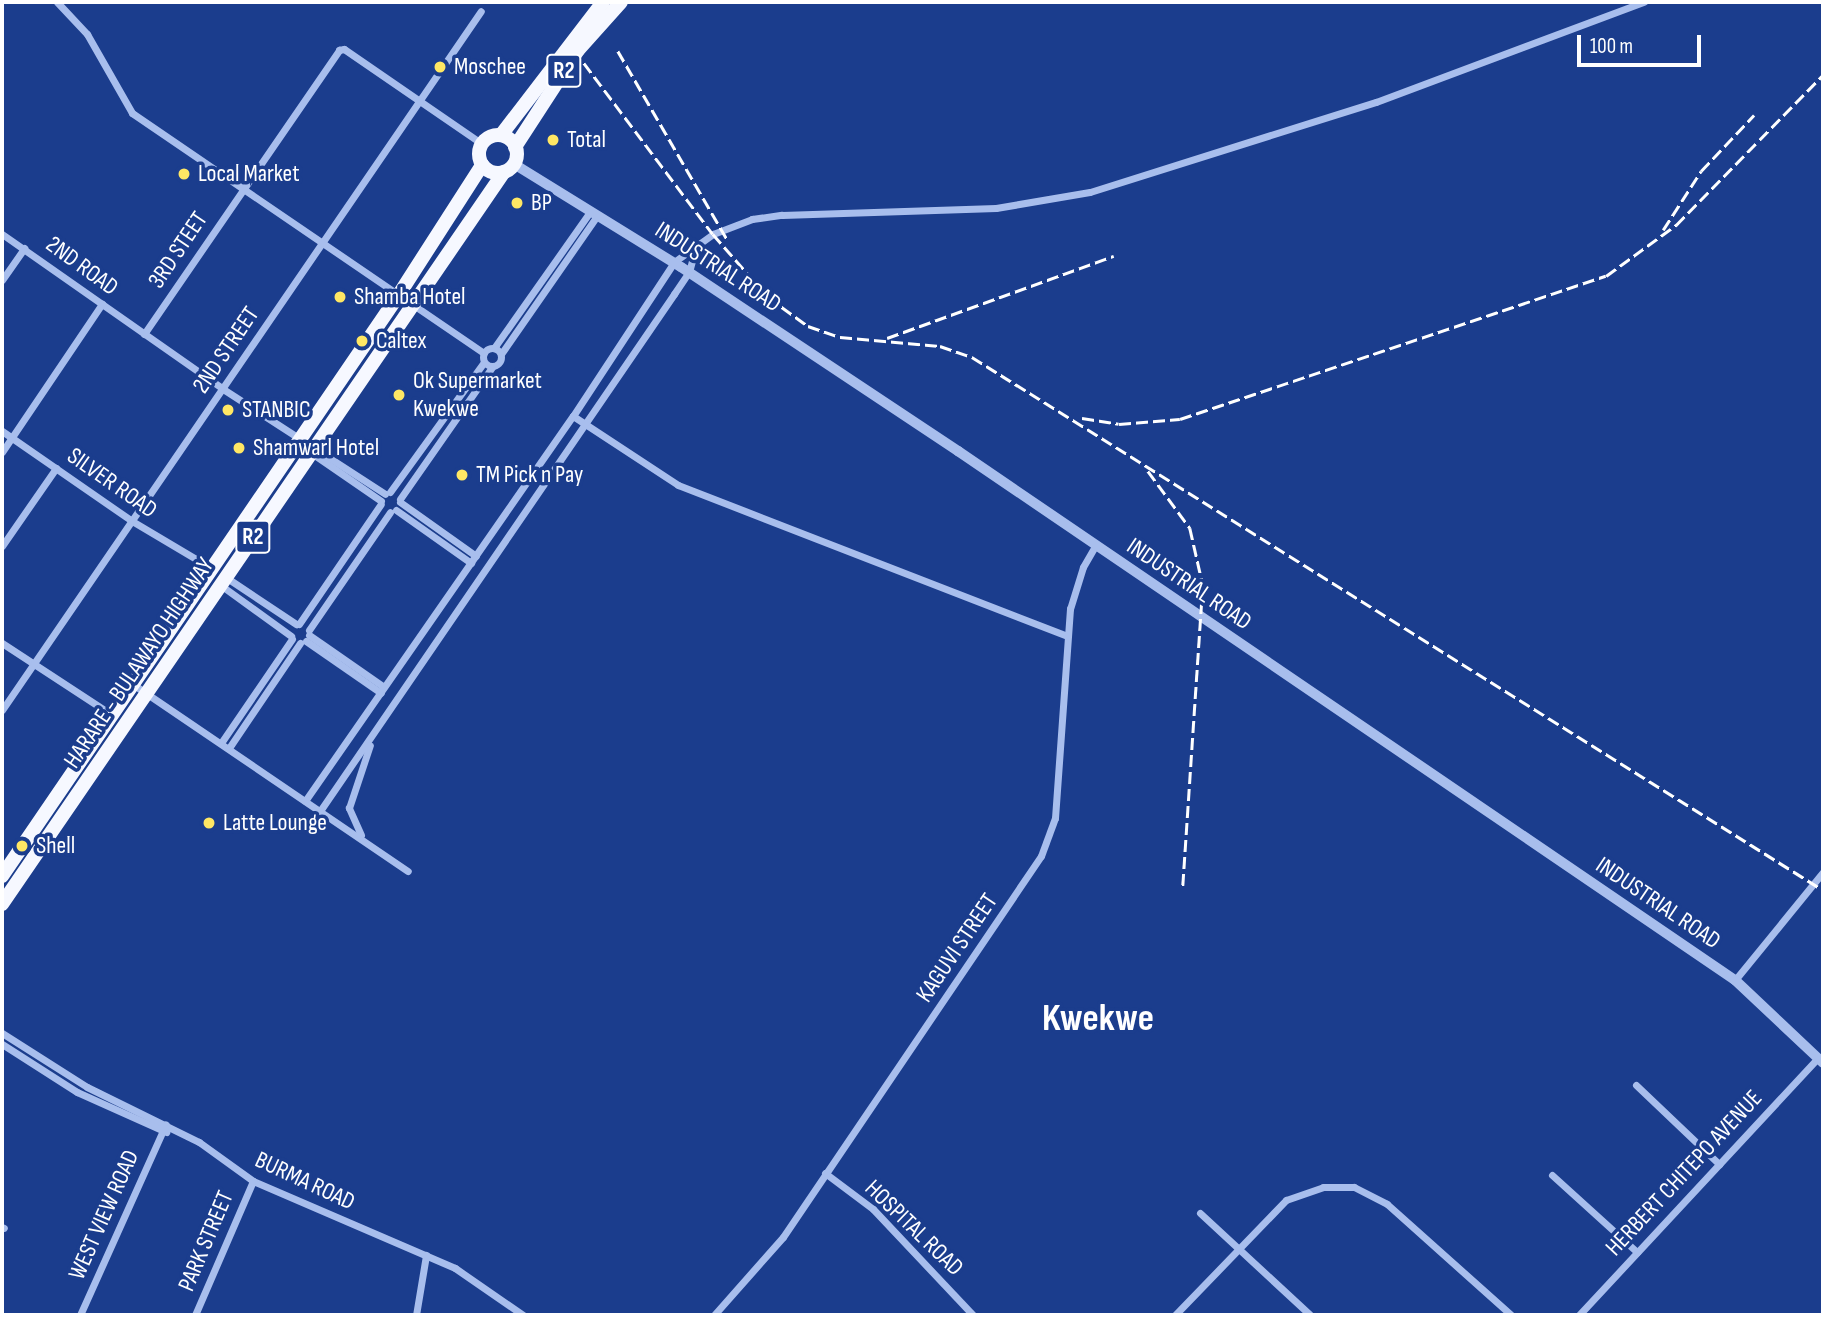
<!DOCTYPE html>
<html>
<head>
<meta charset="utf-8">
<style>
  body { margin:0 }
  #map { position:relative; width:1825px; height:1317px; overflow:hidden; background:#1b3d8d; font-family:"Sofia Sans Condensed",sans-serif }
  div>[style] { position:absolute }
  .minor>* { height:7px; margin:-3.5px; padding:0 3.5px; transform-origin:3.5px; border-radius:3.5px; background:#a8beed }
  .minor>.ring { margin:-3.5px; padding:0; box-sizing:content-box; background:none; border:7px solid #a8beed; border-radius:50% }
  .tertiary>* { height:10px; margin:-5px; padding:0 5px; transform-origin:5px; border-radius:5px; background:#a8beed }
  .trunk>* { height:14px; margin:-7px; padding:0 7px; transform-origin:7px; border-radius:7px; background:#f6f8ff }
  .trunk>.ring { margin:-7px; padding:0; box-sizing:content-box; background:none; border:14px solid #f6f8ff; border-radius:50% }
  .rail>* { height:2.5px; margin-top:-1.25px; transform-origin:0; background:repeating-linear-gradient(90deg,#fff 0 12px,transparent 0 17px) }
  .dots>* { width:19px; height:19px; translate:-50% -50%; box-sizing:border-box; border:4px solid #1b3d8d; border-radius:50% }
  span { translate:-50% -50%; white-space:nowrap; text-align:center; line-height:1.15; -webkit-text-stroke:7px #1b3d8d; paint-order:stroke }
  .shield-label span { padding:2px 5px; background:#1b3d8d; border:2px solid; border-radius:5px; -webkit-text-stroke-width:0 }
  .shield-label { font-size:23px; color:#fff; font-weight:700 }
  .poi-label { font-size:24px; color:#fff }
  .left { translate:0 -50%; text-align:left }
  .street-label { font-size:24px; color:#fff }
  .town-label { font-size:38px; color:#fff; font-weight:700 }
  .frame { position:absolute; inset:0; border:4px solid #fff; pointer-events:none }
  .scale { position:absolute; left:1577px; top:35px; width:124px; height:32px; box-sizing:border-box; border:4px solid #fff; border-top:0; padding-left:9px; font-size:21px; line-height:24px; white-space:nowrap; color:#fff; -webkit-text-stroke:5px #1b3d8d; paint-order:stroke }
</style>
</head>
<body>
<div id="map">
  <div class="minor">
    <div style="left:57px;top:2px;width:44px;rotate:46.8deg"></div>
    <div style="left:87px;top:34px;width:91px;rotate:60.3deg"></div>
    <div style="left:132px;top:113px;width:426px;rotate:34.3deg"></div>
    <div style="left:2px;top:234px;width:270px;rotate:35deg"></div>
    <div style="left:223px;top:389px;width:193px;rotate:32.9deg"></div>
    <div style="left:2px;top:280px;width:39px;rotate:-55deg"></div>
    <div style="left:144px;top:334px;width:345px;rotate:-55.5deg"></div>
    <div style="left:339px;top:50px;width:5px;rotate:-11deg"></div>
    <div style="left:344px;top:49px;width:168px;rotate:34.5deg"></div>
    <div class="ring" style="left:483px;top:348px;width:11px;height:11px"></div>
    <div style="left:494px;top:348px;width:166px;rotate:-54.8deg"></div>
    <div style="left:501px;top:354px;width:168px;rotate:-55.2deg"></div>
    <div style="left:573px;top:416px;width:126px;rotate:33.3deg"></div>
    <div style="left:678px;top:485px;width:417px;rotate:21.2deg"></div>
    <div style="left:2px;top:431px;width:158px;rotate:34.7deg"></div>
    <div style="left:132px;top:521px;width:92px;rotate:30.7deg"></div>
    <div style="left:297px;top:443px;width:102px;rotate:34.6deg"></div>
    <div style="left:2px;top:452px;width:179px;rotate:-56deg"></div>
    <div style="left:390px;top:492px;width:160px;rotate:-54.1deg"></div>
    <div style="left:400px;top:499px;width:161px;rotate:-55.1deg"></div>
    <div style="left:400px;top:502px;width:93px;rotate:35.4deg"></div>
    <div style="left:396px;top:510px;width:92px;rotate:35.2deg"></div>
    <div style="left:2px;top:546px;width:95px;rotate:-55.3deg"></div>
    <div style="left:224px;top:576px;width:87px;rotate:33.7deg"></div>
    <div style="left:219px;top:584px;width:89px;rotate:35.8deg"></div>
    <div style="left:299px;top:624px;width:145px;rotate:-55.7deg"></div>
    <div style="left:309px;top:630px;width:143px;rotate:-55.5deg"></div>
    <div style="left:309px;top:635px;width:91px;rotate:34.7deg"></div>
    <div style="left:306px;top:641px;width:91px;rotate:34.7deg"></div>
    <div style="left:2px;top:643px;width:131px;rotate:33.2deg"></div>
    <div style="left:134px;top:685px;width:331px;rotate:34.2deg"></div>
    <div style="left:2px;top:710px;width:847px;rotate:-55.58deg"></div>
    <div style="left:221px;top:743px;width:126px;rotate:-55.7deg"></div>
    <div style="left:229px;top:748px;width:127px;rotate:-55.9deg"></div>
    <div style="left:305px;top:801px;width:469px;rotate:-55.2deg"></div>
    <div style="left:573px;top:416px;width:184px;rotate:-56.7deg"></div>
    <div style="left:674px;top:262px;width:48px;rotate:-35.7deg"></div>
    <div style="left:713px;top:234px;width:42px;rotate:-21deg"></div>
    <div style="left:752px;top:219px;width:30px;rotate:-8deg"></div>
    <div style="left:782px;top:215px;width:214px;rotate:-1.9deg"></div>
    <div style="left:996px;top:208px;width:95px;rotate:-9.7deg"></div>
    <div style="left:1090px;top:192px;width:300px;rotate:-17.5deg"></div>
    <div style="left:1376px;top:102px;width:286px;rotate:-20.5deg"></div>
    <div style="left:320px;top:811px;width:627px;rotate:-55.6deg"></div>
    <div style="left:674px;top:294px;width:27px;rotate:-56deg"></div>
    <div style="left:689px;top:272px;width:23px;rotate:-75deg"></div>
    <div style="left:361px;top:835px;width:30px;rotate:-114deg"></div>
    <div style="left:349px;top:808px;width:66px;rotate:-71.6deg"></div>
    <div style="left:1735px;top:980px;width:139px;rotate:-50.8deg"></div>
    <div style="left:2px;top:1033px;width:101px;rotate:32.4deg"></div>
    <div style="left:87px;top:1087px;width:125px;rotate:26.2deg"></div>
    <div style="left:199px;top:1142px;width:67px;rotate:35.8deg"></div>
    <div style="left:253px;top:1181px;width:220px;rotate:23.3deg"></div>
    <div style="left:455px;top:1268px;width:83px;rotate:34.7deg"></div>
    <div style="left:2px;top:1044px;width:89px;rotate:32.6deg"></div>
    <div style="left:77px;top:1092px;width:98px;rotate:24.2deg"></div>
    <div style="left:1636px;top:1085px;width:115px;rotate:43.6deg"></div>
    <div style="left:825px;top:1173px;width:60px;rotate:36.9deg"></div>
    <div style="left:873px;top:1209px;width:146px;rotate:46.7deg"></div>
    <div style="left:1552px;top:1175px;width:115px;rotate:42.2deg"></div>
    <div style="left:1200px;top:1213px;width:150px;rotate:42.8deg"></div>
    <div style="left:2px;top:1227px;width:2px;rotate:27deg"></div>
    <div style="left:80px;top:1315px;width:209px;rotate:-65.8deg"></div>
    <div style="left:195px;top:1315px;width:146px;rotate:-66.6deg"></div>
    <div style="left:416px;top:1315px;width:61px;rotate:-80.5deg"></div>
    <div style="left:714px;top:1315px;width:104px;rotate:-48.5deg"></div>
    <div style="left:783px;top:1237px;width:460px;rotate:-55.9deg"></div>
    <div style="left:1041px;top:856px;width:40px;rotate:-69.8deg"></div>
    <div style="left:1055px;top:818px;width:210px;rotate:-85.9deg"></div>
    <div style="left:1070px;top:609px;width:44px;rotate:-72.8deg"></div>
    <div style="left:1083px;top:567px;width:24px;rotate:-60deg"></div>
    <div style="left:1175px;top:1315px;width:160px;rotate:-46deg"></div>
    <div style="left:1286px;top:1200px;width:39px;rotate:-19deg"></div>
    <div style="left:1323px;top:1187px;width:31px"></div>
    <div style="left:1354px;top:1187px;width:37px;rotate:27deg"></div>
    <div style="left:1387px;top:1204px;width:166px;rotate:41.8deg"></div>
    <div style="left:1579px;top:1315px;width:351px;rotate:-47.1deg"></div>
  </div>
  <div class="tertiary">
    <div style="left:514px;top:164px;width:196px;rotate:31.7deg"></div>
    <div style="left:681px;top:267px;width:333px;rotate:33.6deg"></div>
    <div style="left:958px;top:451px;width:940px;rotate:34.25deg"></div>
    <div style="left:1735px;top:980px;width:121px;rotate:43.3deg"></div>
  </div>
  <div class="trunk">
    <div style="left:501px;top:135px;width:168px;rotate:-52.5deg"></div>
    <div class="ring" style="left:479px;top:135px;width:24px;height:24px"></div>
    <div style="left:515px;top:147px;width:116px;rotate:-57deg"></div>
    <div style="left:578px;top:50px;width:64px;rotate:-48.1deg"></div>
    <div style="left:2px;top:876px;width:702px;rotate:-55.68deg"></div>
    <div style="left:398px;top:296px;width:156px;rotate:-57.3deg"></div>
    <div style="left:2px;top:904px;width:888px;rotate:-55.56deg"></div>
  </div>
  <div class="rail">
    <div style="left:618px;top:51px;width:220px;rotate:59.9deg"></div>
    <div style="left:584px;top:63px;width:214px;rotate:53deg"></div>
    <div style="left:713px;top:234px;width:84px;rotate:48.9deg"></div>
    <div style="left:768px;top:297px;width:49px;rotate:35.9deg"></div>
    <div style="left:808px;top:326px;width:34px;rotate:19deg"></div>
    <div style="left:840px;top:337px;width:100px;rotate:5.1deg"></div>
    <div style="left:940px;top:346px;width:34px;rotate:19deg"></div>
    <div style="left:972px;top:357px;width:1004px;rotate:32.06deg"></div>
    <div style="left:1663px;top:230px;width:70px;rotate:-57.2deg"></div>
    <div style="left:1701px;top:171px;width:77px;rotate:-46.6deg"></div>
    <div style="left:887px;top:338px;width:241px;rotate:-19.9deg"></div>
    <div style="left:1082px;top:418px;width:37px;rotate:9deg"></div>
    <div style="left:1119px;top:424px;width:61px;rotate:-4.7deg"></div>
    <div style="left:1180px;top:419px;width:449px;rotate:-18.6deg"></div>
    <div style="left:1606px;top:276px;width:87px;rotate:-36.1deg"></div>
    <div style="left:1676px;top:225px;width:210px;rotate:-45.6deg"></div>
    <div style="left:1148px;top:471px;width:71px;rotate:53.6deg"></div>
    <div style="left:1190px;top:528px;width:58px;rotate:77.2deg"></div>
    <div style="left:1203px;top:585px;width:304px;rotate:93.8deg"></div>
  </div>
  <div class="dots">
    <div style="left:440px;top:67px;background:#ffe764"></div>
    <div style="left:553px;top:140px;background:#ffe764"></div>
    <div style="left:184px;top:174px;background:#ffe764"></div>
    <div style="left:517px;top:203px;background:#ffe764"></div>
    <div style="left:340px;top:297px;background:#ffe764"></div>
    <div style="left:362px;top:341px;background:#ffe764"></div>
    <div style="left:399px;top:395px;background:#ffe764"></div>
    <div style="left:228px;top:410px;background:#ffe764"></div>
    <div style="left:239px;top:448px;background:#ffe764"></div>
    <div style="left:462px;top:475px;background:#ffe764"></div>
    <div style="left:209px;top:823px;background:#ffe764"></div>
    <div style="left:22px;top:846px;background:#ffe764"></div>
  </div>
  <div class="shield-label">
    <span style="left:564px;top:71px">R2</span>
    <span style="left:253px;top:537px">R2</span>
  </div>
  <div class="poi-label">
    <span class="left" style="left:454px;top:67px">Moschee</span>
    <span class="left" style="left:567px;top:140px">Total</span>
    <span class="left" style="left:198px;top:174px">Local Market</span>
    <span class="left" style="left:531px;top:203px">BP</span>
    <span class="left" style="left:354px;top:297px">Shamba Hotel</span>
    <span class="left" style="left:376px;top:341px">Caltex</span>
    <span class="left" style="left:413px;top:395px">Ok Supermarket<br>Kwekwe</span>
    <span class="left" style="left:242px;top:410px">STANBIC</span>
    <span class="left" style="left:253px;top:448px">Shamwarl Hotel</span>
    <span class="left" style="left:476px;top:475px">TM Pick n Pay</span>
    <span class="left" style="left:223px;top:823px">Latte Lounge</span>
    <span class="left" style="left:36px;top:846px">Shell</span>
  </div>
  <div class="street-label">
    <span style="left:178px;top:250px;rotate:-56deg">3RD STEET</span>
    <span style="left:82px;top:266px;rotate:36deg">2ND ROAD</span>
    <span style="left:718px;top:267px;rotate:33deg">INDUSTRIAL ROAD</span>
    <span style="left:226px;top:350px;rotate:-56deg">2ND STREET</span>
    <span style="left:112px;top:483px;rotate:35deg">SILVER ROAD</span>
    <span style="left:1189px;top:584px;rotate:34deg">INDUSTRIAL ROAD</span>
    <span style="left:139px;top:663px;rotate:-56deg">HARARE - BULAWAYO HIGHWAY</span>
    <span style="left:1658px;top:903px;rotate:34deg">INDUSTRIAL ROAD</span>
    <span style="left:957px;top:948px;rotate:-56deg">KAGUVI STREET</span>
    <span style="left:1684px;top:1173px;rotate:-47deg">HERBERT CHITEPO AVENUE</span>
    <span style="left:305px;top:1181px;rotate:25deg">BURMA ROAD</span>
    <span style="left:104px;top:1215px;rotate:-66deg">WEST VIEW ROAD</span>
    <span style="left:914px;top:1228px;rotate:44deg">HOSPITAL ROAD</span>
    <span style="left:206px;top:1241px;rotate:-67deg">PARK STREET</span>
  </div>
  <div class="town-label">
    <span style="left:1098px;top:1019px">Kwekwe</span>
  </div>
  <div class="frame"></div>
  <div class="scale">100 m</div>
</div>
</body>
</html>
